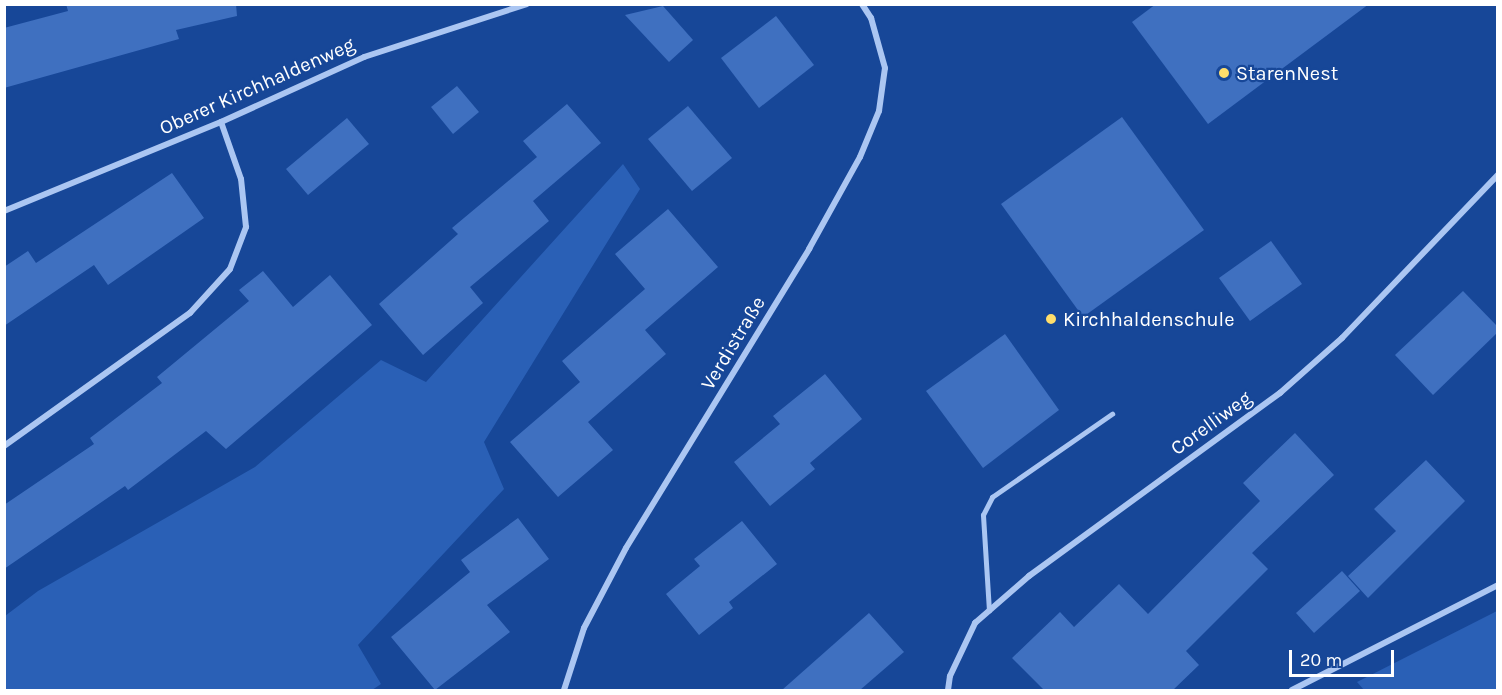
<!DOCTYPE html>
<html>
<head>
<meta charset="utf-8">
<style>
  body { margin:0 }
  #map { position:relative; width:1502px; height:695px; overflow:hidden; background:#174798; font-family:Karla,sans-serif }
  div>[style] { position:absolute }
  .green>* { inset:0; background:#2a60b6 }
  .building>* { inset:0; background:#3f70c0 }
  .service>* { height:4.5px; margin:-2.25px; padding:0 2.25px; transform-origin:2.25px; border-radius:2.25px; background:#abc6f2 }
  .minor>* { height:6px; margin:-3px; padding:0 3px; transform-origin:3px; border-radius:3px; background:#abc6f2 }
  .dots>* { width:16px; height:16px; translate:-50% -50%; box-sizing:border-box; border:3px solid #174798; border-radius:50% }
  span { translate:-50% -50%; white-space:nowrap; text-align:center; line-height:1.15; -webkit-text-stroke:4.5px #174798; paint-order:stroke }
  .poi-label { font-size:20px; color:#fff }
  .left { translate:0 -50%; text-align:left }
  .street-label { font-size:20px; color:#fff }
  .frame { position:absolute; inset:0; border:6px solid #fff; pointer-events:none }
  .scale { position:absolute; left:1289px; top:650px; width:105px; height:27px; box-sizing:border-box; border:3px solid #fff; border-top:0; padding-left:8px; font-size:18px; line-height:21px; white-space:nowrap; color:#fff; -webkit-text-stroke:4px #174798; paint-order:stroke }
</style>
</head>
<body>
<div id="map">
  <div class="green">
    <div style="clip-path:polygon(623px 164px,640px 189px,484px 442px,504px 489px,358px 645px,381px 684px,372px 690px,5px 690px,5px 616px,38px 591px,255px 467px,381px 360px,426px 382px)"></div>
    <div style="clip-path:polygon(1497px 611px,1497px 690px,1364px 690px,1357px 682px)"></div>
  </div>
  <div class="building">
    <div style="clip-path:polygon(66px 4px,236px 4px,237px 16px,176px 30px,179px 39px,4px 88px,4px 28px,68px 11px)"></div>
    <div style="clip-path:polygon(1156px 4px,1369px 4px,1208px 124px,1132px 22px)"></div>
    <div style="clip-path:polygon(663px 6px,693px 40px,669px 62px,625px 15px)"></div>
    <div style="clip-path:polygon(776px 16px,814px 65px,759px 108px,721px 58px)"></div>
    <div style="clip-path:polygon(457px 86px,479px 112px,453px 134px,431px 107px)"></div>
    <div style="clip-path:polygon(567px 104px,601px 143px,533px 201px,549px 221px,470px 287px,483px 303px,423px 355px,379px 304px,458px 234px,452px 228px,537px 157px,523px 141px)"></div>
    <div style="clip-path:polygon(688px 106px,732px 158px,692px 191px,648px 139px)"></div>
    <div style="clip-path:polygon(1122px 117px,1204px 230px,1083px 317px,1001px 204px)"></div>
    <div style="clip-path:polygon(347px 118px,369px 144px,308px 195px,286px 169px)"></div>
    <div style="clip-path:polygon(172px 173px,204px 218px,108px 285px,94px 265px,4px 326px,4px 267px,28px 251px,36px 263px)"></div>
    <div style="clip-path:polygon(668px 209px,718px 267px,645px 330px,666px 354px,588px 422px,613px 450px,558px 497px,510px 442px,580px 382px,562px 361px,645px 289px,615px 254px)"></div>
    <div style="clip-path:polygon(1271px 241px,1302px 284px,1250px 321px,1219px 278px)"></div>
    <div style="clip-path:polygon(263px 271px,293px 307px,330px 275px,372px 325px,226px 449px,206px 431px,128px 490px,125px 486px,4px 569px,4px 505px,94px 444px,90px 438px,162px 383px,157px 377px,249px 301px,239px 290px)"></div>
    <div style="clip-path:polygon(1463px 291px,1497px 326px,1497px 333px,1433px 395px,1395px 355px)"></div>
    <div style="clip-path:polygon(1005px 334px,1059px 410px,983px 468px,926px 391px)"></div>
    <div style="clip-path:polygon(825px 374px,862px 419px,810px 463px,815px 469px,770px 506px,734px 462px,780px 424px,773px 416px)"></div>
    <div style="clip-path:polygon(1295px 433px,1334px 475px,1252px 553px,1268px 569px,1186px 651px,1199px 665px,1173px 690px,1044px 690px,1012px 658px,1060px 612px,1074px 627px,1119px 584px,1148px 614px,1260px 501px,1243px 483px)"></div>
    <div style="clip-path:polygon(1426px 460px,1465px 501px,1368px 598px,1348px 576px,1396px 531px,1374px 509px)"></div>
    <div style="clip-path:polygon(518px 518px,549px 559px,487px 605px,510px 632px,435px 690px,391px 637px,470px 572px,461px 560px)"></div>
    <div style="clip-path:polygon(742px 521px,777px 564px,729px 602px,733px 608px,699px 635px,666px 594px,700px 566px,694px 559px)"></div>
    <div style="clip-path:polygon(1342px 571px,1360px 591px,1314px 633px,1296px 613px)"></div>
    <div style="clip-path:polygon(869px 613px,904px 652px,860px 690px,782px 690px)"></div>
  </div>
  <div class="service">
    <div style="left:989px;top:611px;width:96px;rotate:-93.6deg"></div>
    <div style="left:983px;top:515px;width:20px;rotate:-63deg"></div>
    <div style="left:992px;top:497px;width:146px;rotate:-34.7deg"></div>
  </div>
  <div class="minor">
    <div style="left:4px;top:211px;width:235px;rotate:-22.3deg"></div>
    <div style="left:221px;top:122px;width:157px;rotate:-24.4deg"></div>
    <div style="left:364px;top:57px;width:171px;rotate:-18deg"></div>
    <div style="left:4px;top:446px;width:229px;rotate:-35.6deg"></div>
    <div style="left:190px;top:313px;width:59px;rotate:-47.7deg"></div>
    <div style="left:230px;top:269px;width:45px;rotate:-69.1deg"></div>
    <div style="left:246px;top:227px;width:48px;rotate:-95.9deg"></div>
    <div style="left:241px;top:179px;width:60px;rotate:-109.3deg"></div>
    <div style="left:564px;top:690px;width:65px;rotate:-72.1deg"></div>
    <div style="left:584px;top:628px;width:90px;rotate:-62.3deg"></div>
    <div style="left:626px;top:548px;width:351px;rotate:-58.5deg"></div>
    <div style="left:809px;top:249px;width:105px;rotate:-61deg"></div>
    <div style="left:860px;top:157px;width:50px;rotate:-67.6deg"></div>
    <div style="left:879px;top:111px;width:43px;rotate:-82.1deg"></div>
    <div style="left:885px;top:68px;width:52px;rotate:-105.6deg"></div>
    <div style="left:871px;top:18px;width:17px;rotate:-123deg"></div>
    <div style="left:948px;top:690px;width:14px;rotate:-82deg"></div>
    <div style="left:950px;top:676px;width:59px;rotate:-64.7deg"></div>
    <div style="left:975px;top:623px;width:72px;rotate:-41deg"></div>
    <div style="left:1029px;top:576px;width:311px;rotate:-36.1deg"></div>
    <div style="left:1280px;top:393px;width:83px;rotate:-41.6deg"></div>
    <div style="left:1342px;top:338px;width:226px;rotate:-46.3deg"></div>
    <div style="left:1292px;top:690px;width:231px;rotate:-27deg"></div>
  </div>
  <div class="dots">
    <div style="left:1224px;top:73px;background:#ffde6b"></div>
    <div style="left:1051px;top:319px;background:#ffde6b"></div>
  </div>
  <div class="poi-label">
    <span class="left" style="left:1236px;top:73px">StarenNest</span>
    <span class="left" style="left:1063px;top:319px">Kirchhaldenschule</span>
  </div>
  <div class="street-label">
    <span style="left:257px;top:86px;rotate:-24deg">Oberer Kirchhaldenweg</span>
    <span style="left:733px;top:343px;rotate:-59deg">Verdistraße</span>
    <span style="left:1211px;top:423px;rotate:-36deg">Corelliweg</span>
  </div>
  <div class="frame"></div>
  <div class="scale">20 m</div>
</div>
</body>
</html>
